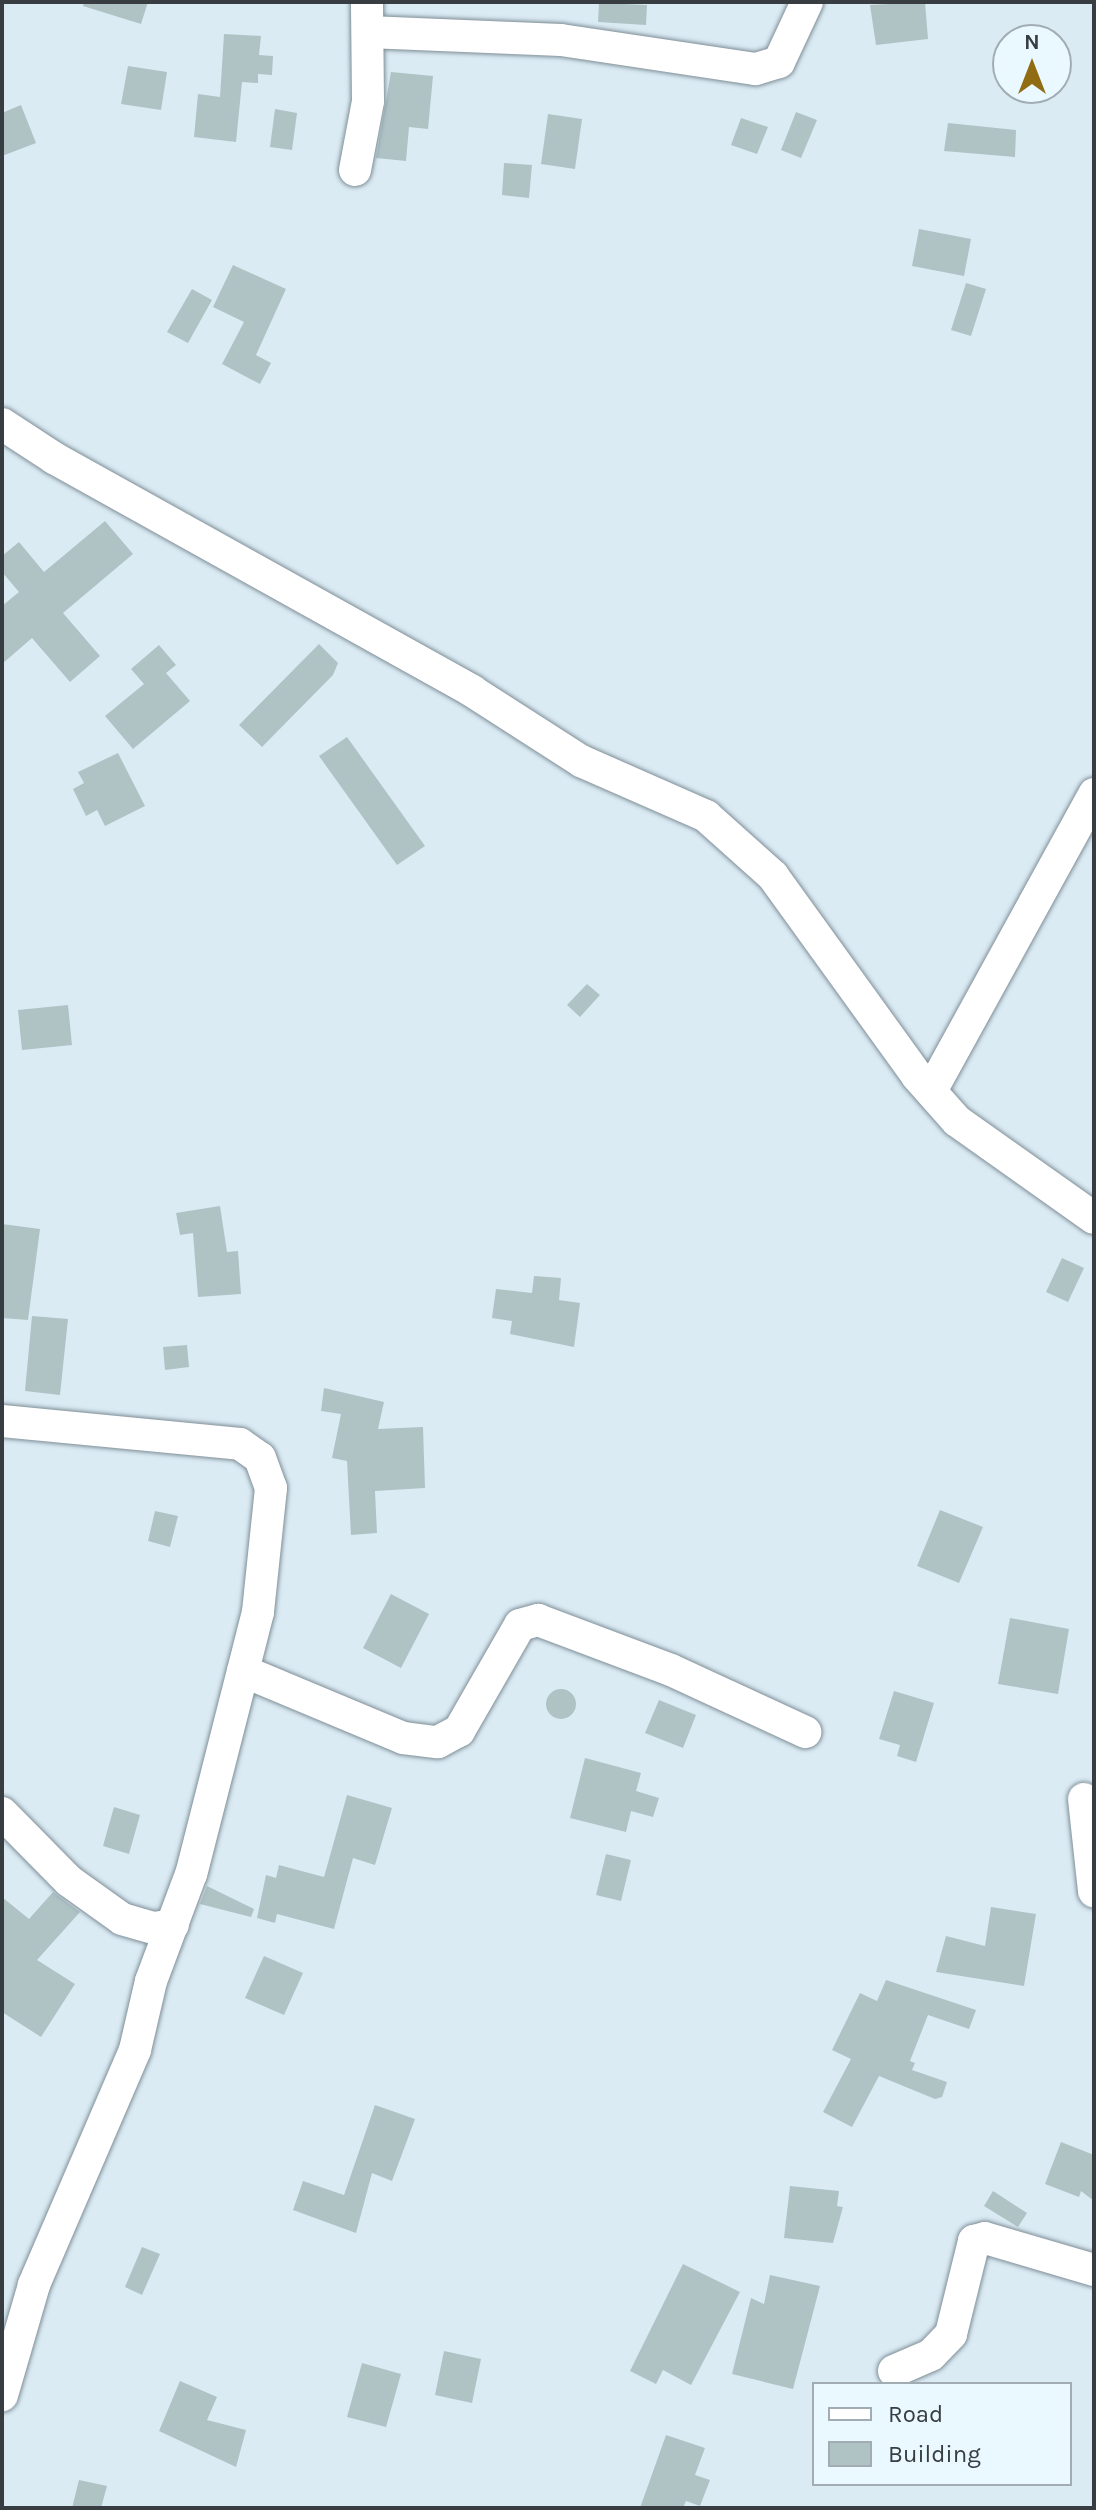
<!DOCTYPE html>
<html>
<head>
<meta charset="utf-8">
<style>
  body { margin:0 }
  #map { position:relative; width:1096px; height:2510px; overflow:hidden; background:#dbebf4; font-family:Karla,sans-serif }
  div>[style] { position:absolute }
  .building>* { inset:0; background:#afc3c5 }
  .round { border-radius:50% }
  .roads { filter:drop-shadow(0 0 2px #7f8e97) drop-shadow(0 0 2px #7f8e97) }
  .minor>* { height:32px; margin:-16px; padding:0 16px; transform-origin:16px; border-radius:16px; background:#fff }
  span { translate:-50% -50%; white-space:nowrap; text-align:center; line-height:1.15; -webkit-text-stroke:7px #eaf8ff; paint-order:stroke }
  .frame { position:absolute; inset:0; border:4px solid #373d41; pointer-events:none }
  .legend { position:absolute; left:812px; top:2382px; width:260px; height:104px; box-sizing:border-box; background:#eaf8ff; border:2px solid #a2adb3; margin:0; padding:10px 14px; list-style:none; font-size:24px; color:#373d41 }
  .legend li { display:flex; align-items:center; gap:16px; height:40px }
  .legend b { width:40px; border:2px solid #a2adb3 }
  .north { position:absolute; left:992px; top:24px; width:80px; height:80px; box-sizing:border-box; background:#eaf8ff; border:2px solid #a2adb3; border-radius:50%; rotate:0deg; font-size:22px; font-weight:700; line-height:32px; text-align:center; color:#373d41 }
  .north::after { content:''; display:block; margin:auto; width:28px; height:36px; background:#906d13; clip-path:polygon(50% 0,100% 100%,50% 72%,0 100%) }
</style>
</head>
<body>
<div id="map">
  <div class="building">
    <div style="clip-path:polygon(84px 2px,148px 2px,141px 24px,83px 6px)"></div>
    <div style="clip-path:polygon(925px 2px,928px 39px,876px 45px,870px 5px)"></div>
    <div style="clip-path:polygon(599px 3px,647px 5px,646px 25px,598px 22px)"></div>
    <div style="clip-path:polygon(224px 34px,261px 36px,259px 55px,273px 56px,272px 75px,258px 74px,258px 83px,242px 82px,236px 142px,194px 137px,198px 94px,220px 97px)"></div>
    <div style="clip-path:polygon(128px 66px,167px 72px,161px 110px,121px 104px)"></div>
    <div style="clip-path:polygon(391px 72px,433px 76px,428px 129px,409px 127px,406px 161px,376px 158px)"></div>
    <div style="clip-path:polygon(21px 105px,36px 143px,2px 156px,2px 113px)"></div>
    <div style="clip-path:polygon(275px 109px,297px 113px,292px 150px,270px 147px)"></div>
    <div style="clip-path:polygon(796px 112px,817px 120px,801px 158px,781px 150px)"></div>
    <div style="clip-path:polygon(548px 114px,582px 119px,575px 169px,541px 164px)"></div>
    <div style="clip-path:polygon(741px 118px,768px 127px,757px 154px,731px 145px)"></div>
    <div style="clip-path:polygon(948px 123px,1016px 130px,1015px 157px,944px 151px)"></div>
    <div style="clip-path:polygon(504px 163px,532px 165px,529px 198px,502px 195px)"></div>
    <div style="clip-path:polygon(919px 229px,971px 239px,964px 276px,912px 266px)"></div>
    <div style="clip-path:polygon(233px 265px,286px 289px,256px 355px,271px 363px,260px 384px,222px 364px,244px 322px,213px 307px)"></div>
    <div style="clip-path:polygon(966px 283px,986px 289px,971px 336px,951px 330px)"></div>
    <div style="clip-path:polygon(192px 289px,212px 300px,188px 343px,167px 332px)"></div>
    <div style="clip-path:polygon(105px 521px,133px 554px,63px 613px,100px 656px,70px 682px,32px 638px,2px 664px,2px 606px,19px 592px,2px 572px,2px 556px,19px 542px,44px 572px)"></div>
    <div style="clip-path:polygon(319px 644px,338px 663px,333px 675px,262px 747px,239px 725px)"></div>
    <div style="clip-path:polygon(159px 645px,176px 665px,166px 673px,190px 701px,133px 749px,105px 716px,144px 684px,131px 669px)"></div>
    <div style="clip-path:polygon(347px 737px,425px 846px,397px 865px,319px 756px)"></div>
    <div style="clip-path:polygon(118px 753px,145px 806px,105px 826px,97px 810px,86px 816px,73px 789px,84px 783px,78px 772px)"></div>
    <div style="clip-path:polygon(587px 984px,600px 995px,580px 1017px,567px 1005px)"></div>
    <div style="clip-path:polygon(68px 1005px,72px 1045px,22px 1050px,18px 1010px)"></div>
    <div style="clip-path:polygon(220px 1206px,227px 1252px,238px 1251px,241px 1294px,198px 1297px,193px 1233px,180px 1235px,176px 1213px)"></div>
    <div style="clip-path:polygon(2px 1224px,40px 1229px,28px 1320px,2px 1318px)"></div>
    <div style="clip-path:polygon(1062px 1258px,1084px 1268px,1068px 1302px,1046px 1292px)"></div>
    <div style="clip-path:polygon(534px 1276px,561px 1278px,559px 1300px,580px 1303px,574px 1347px,510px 1334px,512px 1321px,492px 1318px,496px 1289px,532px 1293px)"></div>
    <div style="clip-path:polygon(32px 1316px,68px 1319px,60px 1395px,25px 1391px)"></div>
    <div style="clip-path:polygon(187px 1345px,189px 1367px,165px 1370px,163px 1347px)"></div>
    <div style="clip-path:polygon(324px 1388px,384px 1402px,378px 1429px,423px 1427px,425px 1488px,375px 1491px,377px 1533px,351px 1535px,347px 1461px,332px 1458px,341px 1414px,321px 1411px)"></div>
    <div style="clip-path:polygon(940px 1510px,983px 1527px,959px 1583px,917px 1566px)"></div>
    <div style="clip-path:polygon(155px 1511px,178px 1516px,170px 1547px,148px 1541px)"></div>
    <div style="clip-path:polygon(391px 1594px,429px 1614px,401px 1668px,363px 1648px)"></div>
    <div style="clip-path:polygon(1010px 1618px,1069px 1629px,1058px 1694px,998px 1684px)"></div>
    <div class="round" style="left:546px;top:1689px;width:30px;height:30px"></div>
    <div style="clip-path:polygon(894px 1691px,934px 1703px,916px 1762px,897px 1756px,900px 1745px,879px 1739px)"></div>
    <div style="clip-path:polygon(659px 1700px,696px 1715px,683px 1748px,645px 1733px)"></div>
    <div style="clip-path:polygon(585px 1758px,641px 1773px,636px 1791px,659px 1798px,653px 1817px,631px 1811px,626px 1832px,570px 1818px)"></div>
    <div style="clip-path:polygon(347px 1795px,392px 1808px,375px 1865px,353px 1858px,334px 1929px,277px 1914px,275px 1923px,257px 1918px,266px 1875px,276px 1878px,279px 1865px,324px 1877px)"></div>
    <div style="clip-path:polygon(114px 1807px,140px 1815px,129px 1854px,103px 1846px)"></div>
    <div style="clip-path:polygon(606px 1854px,631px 1860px,621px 1901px,596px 1895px)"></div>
    <div style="clip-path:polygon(207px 1886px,254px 1909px,251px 1917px,200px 1904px)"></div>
    <div style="clip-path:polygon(53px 1892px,80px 1912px,37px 1960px,75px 1984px,41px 2037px,2px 2012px,2px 1897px,29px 1919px)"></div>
    <div style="clip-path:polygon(991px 1907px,1036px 1914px,1024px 1986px,936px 1972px,946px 1936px,985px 1946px)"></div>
    <div style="clip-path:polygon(264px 1956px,303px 1973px,284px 2015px,245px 1998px)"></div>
    <div style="clip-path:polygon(886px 1980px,976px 2010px,969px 2029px,928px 2015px,910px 2061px,915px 2063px,912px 2070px,947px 2082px,942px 2097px,935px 2099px,879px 2076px,852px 2127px,823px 2112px,851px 2059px,832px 2050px,860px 1993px,877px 2001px)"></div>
    <div style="clip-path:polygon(375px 2105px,415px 2119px,392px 2181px,372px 2173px,356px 2233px,293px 2210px,303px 2181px,344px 2195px)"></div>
    <div style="clip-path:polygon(1061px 2142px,1094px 2155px,1094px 2201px,1081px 2191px,1079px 2197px,1045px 2184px)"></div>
    <div style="clip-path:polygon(790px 2186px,839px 2191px,837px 2206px,843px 2207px,833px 2243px,784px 2238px)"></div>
    <div style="clip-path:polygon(993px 2191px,1027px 2213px,1018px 2227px,984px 2206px)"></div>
    <div style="clip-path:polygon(142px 2247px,160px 2254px,142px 2295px,125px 2287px)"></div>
    <div style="clip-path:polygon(683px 2264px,740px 2292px,691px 2385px,663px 2370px,656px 2384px,630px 2371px)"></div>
    <div style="clip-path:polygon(770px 2275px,820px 2286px,793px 2389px,732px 2374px,751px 2298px,764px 2304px)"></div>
    <div style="clip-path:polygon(444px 2351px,481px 2359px,472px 2403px,435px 2395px)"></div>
    <div style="clip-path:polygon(362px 2363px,401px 2374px,386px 2427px,347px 2417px)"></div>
    <div style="clip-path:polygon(180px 2381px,217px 2397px,207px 2420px,246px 2430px,236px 2467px,159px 2431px)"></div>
    <div style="clip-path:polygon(666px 2435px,705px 2448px,695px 2475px,710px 2480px,700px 2506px,686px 2501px,683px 2508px,640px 2508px)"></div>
    <div style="clip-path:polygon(79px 2480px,107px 2486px,101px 2508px,72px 2508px)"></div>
  </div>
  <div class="roads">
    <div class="minor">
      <div style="left:368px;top:32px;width:193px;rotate:2.4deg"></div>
      <div style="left:561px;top:40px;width:197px;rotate:8.5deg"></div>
      <div style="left:756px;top:69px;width:24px;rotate:-17deg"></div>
      <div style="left:779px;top:62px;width:66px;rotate:-65deg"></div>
      <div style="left:355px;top:170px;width:70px;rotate:-79.3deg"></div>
      <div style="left:368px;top:101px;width:99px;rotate:-90.6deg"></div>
      <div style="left:2px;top:424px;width:62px;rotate:33.2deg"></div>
      <div style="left:54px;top:458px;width:479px;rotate:29.1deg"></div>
      <div style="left:472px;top:691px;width:130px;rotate:32.7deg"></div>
      <div style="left:581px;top:761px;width:137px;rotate:23.7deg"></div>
      <div style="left:706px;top:816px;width:90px;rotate:41.8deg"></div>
      <div style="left:773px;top:876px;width:246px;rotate:54.2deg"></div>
      <div style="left:917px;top:1076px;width:60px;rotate:48.4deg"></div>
      <div style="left:957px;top:1121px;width:168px;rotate:35.3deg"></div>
      <div style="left:931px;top:1091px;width:339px;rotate:-61.2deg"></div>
      <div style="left:2px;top:1421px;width:239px;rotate:5.5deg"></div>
      <div style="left:240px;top:1444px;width:24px;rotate:35deg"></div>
      <div style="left:260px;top:1458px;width:32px;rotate:70deg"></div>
      <div style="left:271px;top:1488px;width:125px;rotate:96deg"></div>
      <div style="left:258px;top:1612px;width:270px;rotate:104.3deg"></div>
      <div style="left:191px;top:1874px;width:114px;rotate:110.5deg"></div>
      <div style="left:151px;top:1981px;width:71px;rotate:103.1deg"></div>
      <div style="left:135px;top:2050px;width:256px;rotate:113.3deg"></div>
      <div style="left:34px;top:2285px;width:115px;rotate:106.2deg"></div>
      <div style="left:243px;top:1671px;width:173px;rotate:22.7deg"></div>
      <div style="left:403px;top:1738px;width:35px;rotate:7deg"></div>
      <div style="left:438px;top:1742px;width:24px;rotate:-28deg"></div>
      <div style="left:459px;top:1731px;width:122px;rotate:-60.1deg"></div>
      <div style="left:520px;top:1625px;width:19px;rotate:-16deg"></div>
      <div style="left:538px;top:1620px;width:142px;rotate:20.6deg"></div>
      <div style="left:671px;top:1670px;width:148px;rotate:24.8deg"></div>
      <div style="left:1084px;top:1799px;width:93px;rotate:83.8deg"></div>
      <div style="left:2px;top:1813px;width:95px;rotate:45.4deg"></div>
      <div style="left:69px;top:1881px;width:65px;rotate:35.6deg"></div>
      <div style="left:122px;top:1919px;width:33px;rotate:16deg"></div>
      <div style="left:154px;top:1928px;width:19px;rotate:-9deg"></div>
      <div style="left:894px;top:2371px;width:40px;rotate:-23.4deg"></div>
      <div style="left:931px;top:2355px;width:29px;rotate:-46deg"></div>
      <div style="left:951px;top:2334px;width:96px;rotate:-76.1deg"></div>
      <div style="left:974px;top:2241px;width:11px;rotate:-15deg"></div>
      <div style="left:985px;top:2238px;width:114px;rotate:16.4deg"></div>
    </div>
  </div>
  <div class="frame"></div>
  <ul class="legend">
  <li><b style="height:10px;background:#fff"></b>Road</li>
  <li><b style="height:22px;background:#afc3c5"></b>Building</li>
  </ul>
  <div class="north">N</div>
</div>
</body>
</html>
